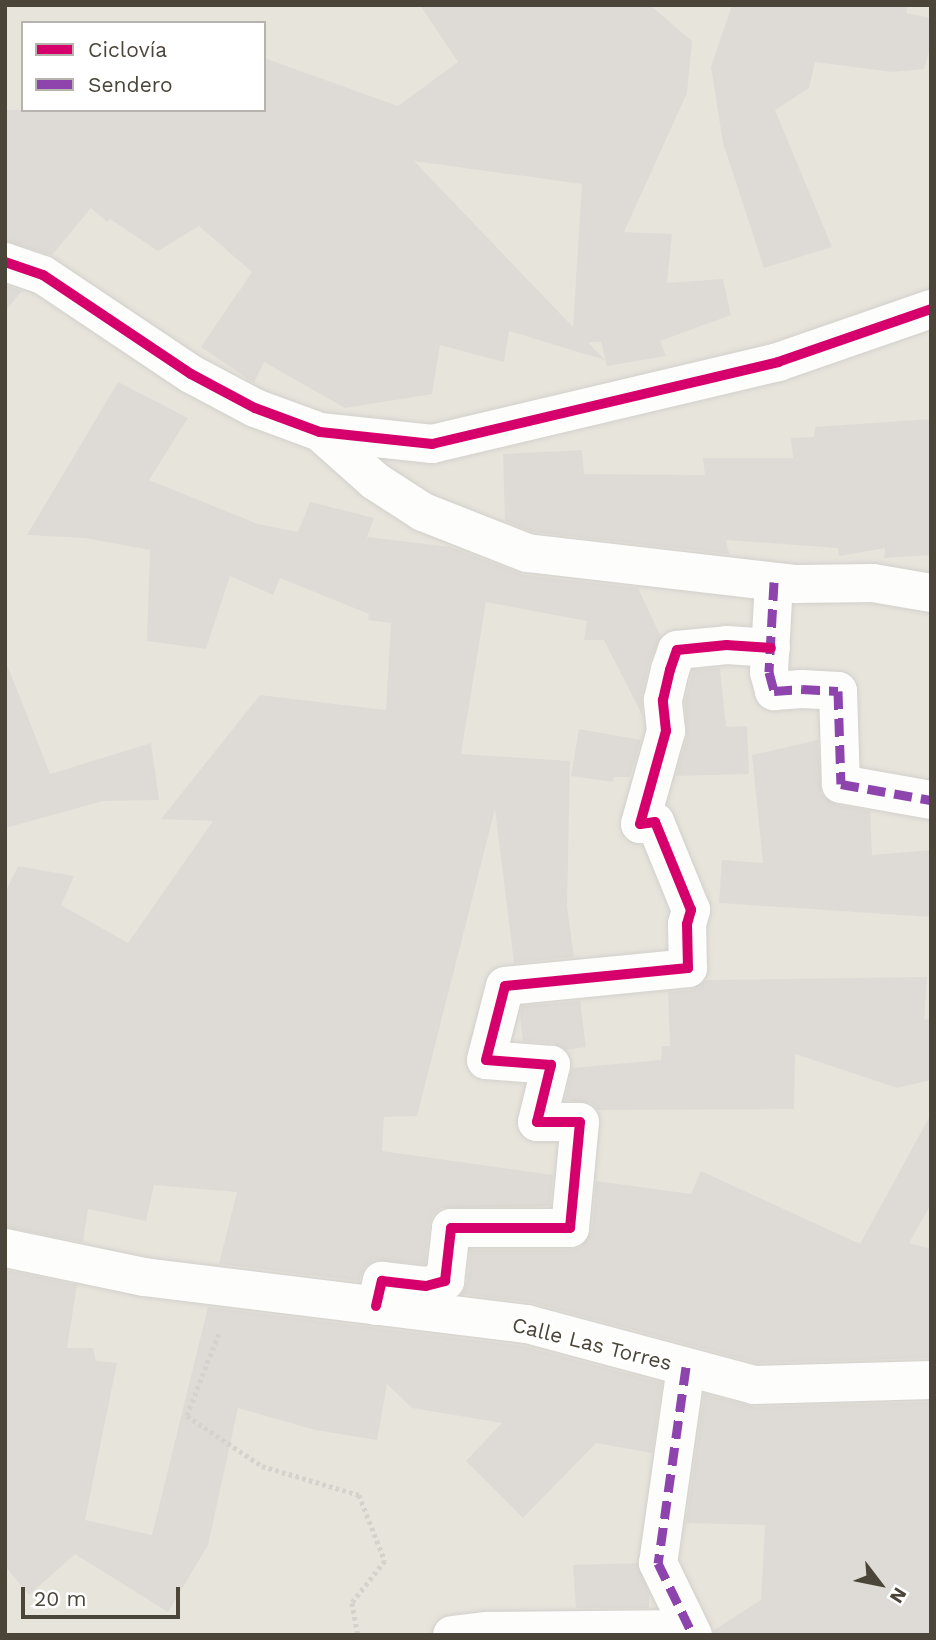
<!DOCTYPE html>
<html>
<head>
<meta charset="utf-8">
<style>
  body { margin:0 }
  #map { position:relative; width:936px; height:1640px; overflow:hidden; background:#f4f2ee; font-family:"Work Sans",sans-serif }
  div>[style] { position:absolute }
  .residential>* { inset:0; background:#e7e4dc }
  .building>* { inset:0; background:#dedbd6 }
  .path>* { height:4.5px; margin-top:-2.25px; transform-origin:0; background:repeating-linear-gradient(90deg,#d3d2cc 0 3.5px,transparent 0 7px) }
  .roads { filter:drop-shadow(0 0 2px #d2d0cb) drop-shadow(0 0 2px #d2d0cb) }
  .street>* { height:38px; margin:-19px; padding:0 19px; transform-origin:19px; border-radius:19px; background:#fdfdfc }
  .quiet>* { height:9px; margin-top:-4.5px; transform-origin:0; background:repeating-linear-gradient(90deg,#8e44ad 0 18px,transparent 0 27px) }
  .cycleway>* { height:10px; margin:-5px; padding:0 5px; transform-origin:5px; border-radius:5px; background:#d6006c }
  span { translate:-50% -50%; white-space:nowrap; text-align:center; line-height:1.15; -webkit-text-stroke:7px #fff; paint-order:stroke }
  .street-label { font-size:21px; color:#4b4439 }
  .frame { position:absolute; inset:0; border:7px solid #4b4439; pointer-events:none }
  .legend { position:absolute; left:21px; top:21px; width:245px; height:91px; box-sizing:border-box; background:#fff; border:2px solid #b7b4b0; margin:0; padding:9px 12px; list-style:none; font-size:21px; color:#4b4439 }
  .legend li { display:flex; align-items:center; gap:14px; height:35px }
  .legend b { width:35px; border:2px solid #b7b4b0 }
  .north { position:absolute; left:845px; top:1549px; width:70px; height:70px; -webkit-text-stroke:5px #fff; paint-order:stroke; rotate:122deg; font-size:19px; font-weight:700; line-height:28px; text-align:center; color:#4b4439 }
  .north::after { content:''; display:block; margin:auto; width:24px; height:32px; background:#4b4439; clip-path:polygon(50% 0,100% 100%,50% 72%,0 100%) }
  .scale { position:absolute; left:21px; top:1587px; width:159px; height:32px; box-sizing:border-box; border:4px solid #4b4439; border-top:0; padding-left:9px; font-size:21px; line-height:24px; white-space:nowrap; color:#4b4439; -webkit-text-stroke:5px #fff; paint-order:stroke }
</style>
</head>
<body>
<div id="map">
  <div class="residential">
    <div style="clip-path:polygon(evenodd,5px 5px,931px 5px,931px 1635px,5px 1635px,5px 5px,23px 23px,264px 23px,264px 110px,23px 110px,23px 23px)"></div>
  </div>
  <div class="building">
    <div style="clip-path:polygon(evenodd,420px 5px,650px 5px,692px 41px,687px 93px,624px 232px,672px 234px,667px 283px,723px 279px,731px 315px,660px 341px,666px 356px,607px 366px,601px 342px,588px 342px,605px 360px,509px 331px,504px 362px,440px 345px,432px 394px,345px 408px,264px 362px,254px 383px,201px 347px,252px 272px,199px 226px,158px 251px,110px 219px,107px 222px,91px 208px,52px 255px,5px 241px,5px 110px,264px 110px,264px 58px,398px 106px,458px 62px,420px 5px,414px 161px,582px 184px,573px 327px,414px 161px)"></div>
    <div style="clip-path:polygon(732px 5px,908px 5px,906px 13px,931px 18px,931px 45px,924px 69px,893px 72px,815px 62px,809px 88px,775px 110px,832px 247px,764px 268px,723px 143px,711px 67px)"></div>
    <div style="clip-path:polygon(5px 285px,22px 291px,5px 311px)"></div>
    <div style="clip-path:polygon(118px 382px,188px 418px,149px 480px,258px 524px,298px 532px,310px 502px,374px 518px,367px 537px,451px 547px,524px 575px,638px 588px,661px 637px,649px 663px,642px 695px,642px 715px,604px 640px,584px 640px,587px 621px,486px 602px,461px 754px,570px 761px,567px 907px,574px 957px,514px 963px,495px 809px,417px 1116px,384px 1117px,382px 1151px,553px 1175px,550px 1206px,441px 1208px,433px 1215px,429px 1225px,425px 1264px,375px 1260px,365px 1267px,359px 1281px,219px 1264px,237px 1192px,154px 1185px,146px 1221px,88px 1209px,83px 1242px,5px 1227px,5px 893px,18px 866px,74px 876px,61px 905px,128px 943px,213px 821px,161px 819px,260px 695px,386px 710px,391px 623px,368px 620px,369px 614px,280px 578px,273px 595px,230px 576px,206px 649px,147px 641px,150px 550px,85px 538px,27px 535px)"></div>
    <div style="clip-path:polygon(931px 419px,931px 555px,884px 558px,885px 548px,839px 556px,838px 548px,726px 540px,729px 554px,532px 532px,505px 521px,503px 454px,582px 450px,584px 474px,705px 475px,703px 458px,793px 458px,791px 438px,814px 437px,815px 427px)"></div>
    <div style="clip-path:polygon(5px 667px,8px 667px,50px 774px,151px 743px,159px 800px,103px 801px,5px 828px)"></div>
    <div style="clip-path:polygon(720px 668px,726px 727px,747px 726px,749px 774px,676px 776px,687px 736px,685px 701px,693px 670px)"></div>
    <div style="clip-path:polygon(579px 729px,641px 740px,630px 777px,614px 777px,613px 782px,571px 776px)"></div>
    <div style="clip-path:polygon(818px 740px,821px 794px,837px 805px,870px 811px,872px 855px,931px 850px,931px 917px,719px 903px,722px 860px,763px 863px,752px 755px)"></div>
    <div style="clip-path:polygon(927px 977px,924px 1020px,931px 1018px,931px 1080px,897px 1088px,795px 1054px,794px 1109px,598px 1110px,591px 1103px,565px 1100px,572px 1068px,661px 1060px,662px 1046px,670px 1046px,668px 992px,691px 990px,706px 980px)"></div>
    <div style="clip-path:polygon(580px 1001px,586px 1047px,566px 1050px,553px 1043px,523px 1041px,520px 1016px,522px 1006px)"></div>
    <div style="clip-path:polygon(931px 1114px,931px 1204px,909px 1243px,931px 1249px,931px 1358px,757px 1363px,533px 1303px,462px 1294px,467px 1283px,471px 1250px,570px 1250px,581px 1247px,592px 1231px,596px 1181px,691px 1194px,701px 1171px,860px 1244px)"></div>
    <div style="clip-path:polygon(5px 1270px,77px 1285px,67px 1348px,93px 1348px,96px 1361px,117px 1363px,85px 1520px,152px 1535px,208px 1307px,523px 1346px,662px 1383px,652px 1453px,596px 1443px,523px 1518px,466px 1461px,502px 1423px,412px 1408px,387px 1384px,377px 1440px,315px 1430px,238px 1408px,208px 1545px,168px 1612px,75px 1554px,29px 1595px,5px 1566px)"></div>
    <div style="clip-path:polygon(704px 1394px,755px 1407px,931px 1402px,931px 1635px,715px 1635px,714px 1630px,761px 1600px,765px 1525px,686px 1523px)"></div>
    <div style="clip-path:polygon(637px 1563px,649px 1594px,649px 1608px,576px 1608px,573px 1565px)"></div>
  </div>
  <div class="path">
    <div style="left:219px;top:1334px;width:88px;rotate:111.3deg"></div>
    <div style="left:187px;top:1416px;width:90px;rotate:33.7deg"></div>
    <div style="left:262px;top:1466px;width:101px;rotate:16.6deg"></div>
    <div style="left:359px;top:1495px;width:71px;rotate:68.5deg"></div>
    <div style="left:385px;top:1561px;width:53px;rotate:128.2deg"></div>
    <div style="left:352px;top:1603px;width:33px;rotate:79deg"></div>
  </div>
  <div class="roads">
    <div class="street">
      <div style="left:5px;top:262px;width:40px;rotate:18.9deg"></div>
      <div style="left:43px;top:275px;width:178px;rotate:33.8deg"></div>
      <div style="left:191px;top:374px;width:72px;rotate:28deg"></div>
      <div style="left:255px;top:408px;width:69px;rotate:20.3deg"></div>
      <div style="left:320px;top:432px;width:113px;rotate:6.1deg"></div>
      <div style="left:432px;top:444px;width:356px;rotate:-13.3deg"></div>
      <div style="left:778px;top:362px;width:162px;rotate:-19.1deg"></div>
      <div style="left:320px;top:432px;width:74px;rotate:41.7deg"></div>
      <div style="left:375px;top:481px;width:57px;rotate:32.9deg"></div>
      <div style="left:423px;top:512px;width:112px;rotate:21.5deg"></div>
      <div style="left:527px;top:553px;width:271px;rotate:6.6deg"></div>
      <div style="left:796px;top:584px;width:77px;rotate:-0.7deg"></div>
      <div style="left:873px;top:583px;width:59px;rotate:9.8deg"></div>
      <div style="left:774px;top:582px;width:90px;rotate:93.2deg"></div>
      <div style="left:769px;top:672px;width:20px;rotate:75deg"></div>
      <div style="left:774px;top:691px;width:28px;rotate:-4deg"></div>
      <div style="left:802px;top:689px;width:36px;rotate:3deg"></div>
      <div style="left:838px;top:691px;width:93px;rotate:88.2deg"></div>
      <div style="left:841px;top:784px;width:91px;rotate:10.1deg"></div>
      <div style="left:5px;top:1248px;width:142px;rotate:11.8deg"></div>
      <div style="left:144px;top:1277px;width:386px;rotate:7deg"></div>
      <div style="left:527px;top:1324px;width:235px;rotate:15deg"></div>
      <div style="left:754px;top:1385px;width:177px;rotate:-1.6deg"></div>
      <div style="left:376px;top:1306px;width:26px;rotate:-77deg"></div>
      <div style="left:382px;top:1281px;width:44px;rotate:6.5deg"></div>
      <div style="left:426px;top:1286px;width:20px;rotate:-15deg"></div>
      <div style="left:445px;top:1281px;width:53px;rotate:-83.5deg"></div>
      <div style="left:451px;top:1228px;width:119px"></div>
      <div style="left:570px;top:1228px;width:106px;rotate:-84.6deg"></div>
      <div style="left:580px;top:1122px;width:43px;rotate:180deg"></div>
      <div style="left:537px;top:1122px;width:59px;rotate:-76.2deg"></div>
      <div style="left:551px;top:1065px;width:65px;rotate:-175.6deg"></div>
      <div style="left:486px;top:1060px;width:76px;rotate:-75.6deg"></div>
      <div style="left:505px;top:986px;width:184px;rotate:-5.6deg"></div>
      <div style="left:688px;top:968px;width:44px;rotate:-91.3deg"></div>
      <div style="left:687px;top:924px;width:15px;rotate:-74deg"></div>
      <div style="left:691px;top:910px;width:95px;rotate:-112.2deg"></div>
      <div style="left:655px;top:822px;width:15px;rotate:172deg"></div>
      <div style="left:640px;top:824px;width:97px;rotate:-74.4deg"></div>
      <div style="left:666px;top:731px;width:31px;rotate:-96deg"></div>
      <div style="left:663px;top:700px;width:31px;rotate:-77deg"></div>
      <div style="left:670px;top:670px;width:21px;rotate:-71deg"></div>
      <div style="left:677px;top:650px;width:50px;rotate:-5.7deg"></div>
      <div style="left:727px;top:645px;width:44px;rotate:3.9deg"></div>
      <div style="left:686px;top:1367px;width:198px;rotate:98.1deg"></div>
      <div style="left:658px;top:1563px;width:80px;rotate:64.1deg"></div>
      <div style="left:452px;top:1635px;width:35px;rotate:-7deg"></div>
      <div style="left:487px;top:1631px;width:202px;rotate:-0.6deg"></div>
    </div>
  </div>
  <div class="quiet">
    <div style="left:774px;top:582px;width:90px;rotate:93.2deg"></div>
    <div style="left:769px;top:672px;width:20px;rotate:75deg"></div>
    <div style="left:774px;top:691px;width:28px;rotate:-4deg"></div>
    <div style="left:802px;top:689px;width:36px;rotate:3deg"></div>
    <div style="left:838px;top:691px;width:93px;rotate:88.2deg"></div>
    <div style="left:841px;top:784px;width:91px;rotate:10.1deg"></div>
    <div style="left:686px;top:1367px;width:198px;rotate:98.1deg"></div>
    <div style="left:658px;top:1563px;width:80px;rotate:64.1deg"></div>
  </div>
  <div class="cycleway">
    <div style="left:5px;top:262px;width:40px;rotate:18.9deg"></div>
    <div style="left:43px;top:275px;width:178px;rotate:33.8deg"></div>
    <div style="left:191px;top:374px;width:72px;rotate:28deg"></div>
    <div style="left:255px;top:408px;width:69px;rotate:20.3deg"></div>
    <div style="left:320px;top:432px;width:113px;rotate:6.1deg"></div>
    <div style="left:432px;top:444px;width:356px;rotate:-13.3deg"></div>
    <div style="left:778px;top:362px;width:162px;rotate:-19.1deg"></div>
    <div style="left:376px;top:1306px;width:26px;rotate:-77deg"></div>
    <div style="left:382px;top:1281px;width:44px;rotate:6.5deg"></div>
    <div style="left:426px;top:1286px;width:20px;rotate:-15deg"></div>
    <div style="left:445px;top:1281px;width:53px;rotate:-83.5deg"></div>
    <div style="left:451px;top:1228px;width:119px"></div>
    <div style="left:570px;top:1228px;width:106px;rotate:-84.6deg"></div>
    <div style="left:580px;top:1122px;width:43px;rotate:180deg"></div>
    <div style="left:537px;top:1122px;width:59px;rotate:-76.2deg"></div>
    <div style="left:551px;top:1065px;width:65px;rotate:-175.6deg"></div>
    <div style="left:486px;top:1060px;width:76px;rotate:-75.6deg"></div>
    <div style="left:505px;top:986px;width:184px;rotate:-5.6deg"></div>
    <div style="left:688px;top:968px;width:44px;rotate:-91.3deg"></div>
    <div style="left:687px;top:924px;width:15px;rotate:-74deg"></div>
    <div style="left:691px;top:910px;width:95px;rotate:-112.2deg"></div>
    <div style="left:655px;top:822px;width:15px;rotate:172deg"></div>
    <div style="left:640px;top:824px;width:97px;rotate:-74.4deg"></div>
    <div style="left:666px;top:731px;width:31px;rotate:-96deg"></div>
    <div style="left:663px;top:700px;width:31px;rotate:-77deg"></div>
    <div style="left:670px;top:670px;width:21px;rotate:-71deg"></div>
    <div style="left:677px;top:650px;width:50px;rotate:-5.7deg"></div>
    <div style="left:727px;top:645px;width:44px;rotate:3.9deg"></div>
  </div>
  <div class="street-label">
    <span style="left:592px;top:1344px;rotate:14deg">Calle Las Torres</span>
  </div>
  <div class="frame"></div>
  <ul class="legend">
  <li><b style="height:9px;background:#d6006c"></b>Ciclovía</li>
  <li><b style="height:9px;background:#8e44ad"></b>Sendero</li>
  </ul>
  <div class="north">N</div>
  <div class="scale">20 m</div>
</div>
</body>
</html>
